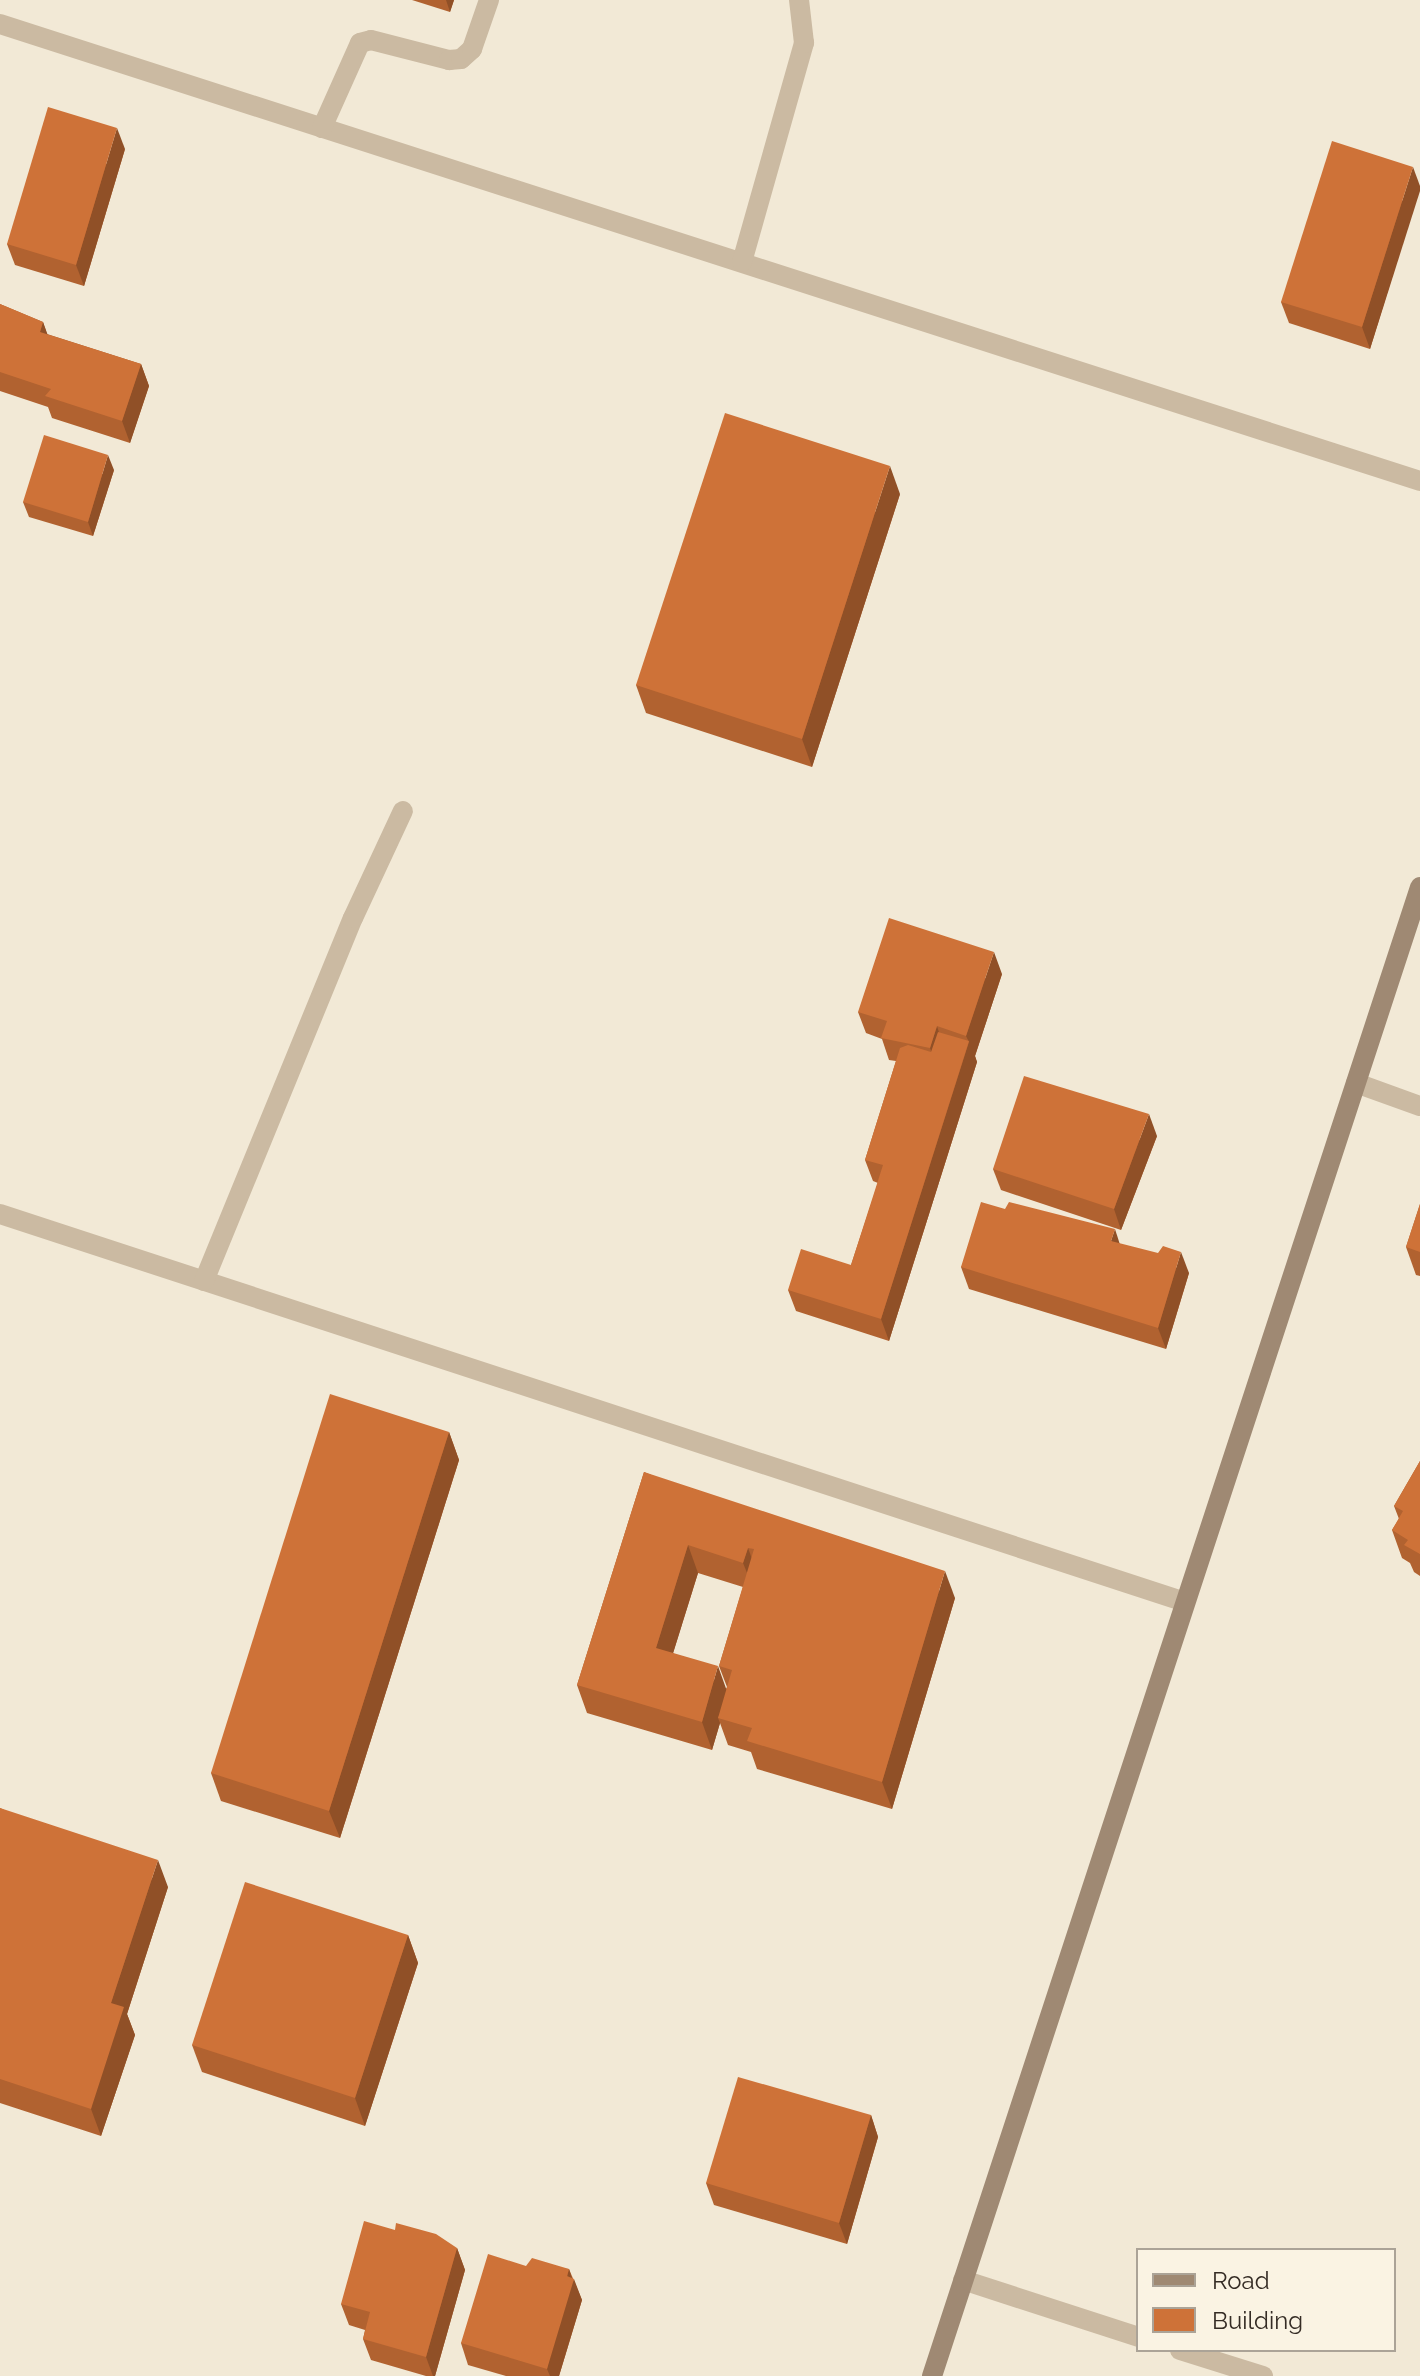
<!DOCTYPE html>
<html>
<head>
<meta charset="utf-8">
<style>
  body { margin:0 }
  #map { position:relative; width:1420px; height:2376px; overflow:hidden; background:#f2e9d6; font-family:Raleway,sans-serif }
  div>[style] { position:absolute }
  .lane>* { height:20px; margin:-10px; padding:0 10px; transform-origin:10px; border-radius:10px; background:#cbbaa2 }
  .street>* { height:20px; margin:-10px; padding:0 10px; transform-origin:10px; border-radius:10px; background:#cbbaa2 }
  .secondary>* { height:20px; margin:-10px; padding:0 10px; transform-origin:10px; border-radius:10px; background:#9f8973 }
  .wall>* { inset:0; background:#b16230 }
  .shaded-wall>* { inset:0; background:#905027 }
  .building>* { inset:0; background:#ce7238 }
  span { translate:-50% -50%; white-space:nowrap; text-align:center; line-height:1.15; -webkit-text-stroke:7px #faf3e3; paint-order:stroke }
  .legend { position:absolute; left:1136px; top:2248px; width:260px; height:104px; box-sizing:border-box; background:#faf3e3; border:2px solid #aba397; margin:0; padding:10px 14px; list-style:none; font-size:24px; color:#352c25 }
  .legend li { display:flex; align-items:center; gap:16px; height:40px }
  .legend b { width:40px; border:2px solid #aba397 }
</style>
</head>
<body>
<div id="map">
  <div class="lane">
    <div style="left:0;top:24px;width:1492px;rotate:17.84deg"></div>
    <div style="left:322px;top:128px;width:93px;rotate:-65.9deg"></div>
    <div style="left:360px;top:43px;width:11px;rotate:-15deg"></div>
    <div style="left:371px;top:40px;width:81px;rotate:14.4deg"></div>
    <div style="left:449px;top:60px;width:12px;rotate:-5deg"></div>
    <div style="left:461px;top:59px;width:15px;rotate:-42deg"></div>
    <div style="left:472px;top:49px;width:52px;rotate:-70.9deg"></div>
    <div style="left:742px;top:262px;width:228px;rotate:-74.2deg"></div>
    <div style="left:804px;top:43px;width:43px;rotate:-96.6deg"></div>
    <div style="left:1356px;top:1083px;width:68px;rotate:19.8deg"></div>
    <div style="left:0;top:1214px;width:1247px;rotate:18.13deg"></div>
    <div style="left:204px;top:1281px;width:392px;rotate:-67.7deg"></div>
    <div style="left:353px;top:918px;width:118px;rotate:-65deg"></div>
  </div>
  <div class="street">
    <div style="left:963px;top:2280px;width:184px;rotate:18deg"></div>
    <div style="left:1180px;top:2350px;width:87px;rotate:17.4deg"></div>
  </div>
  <div class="secondary">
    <div style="left:932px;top:2376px;width:1567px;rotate:-71.85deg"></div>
  </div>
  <div class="wall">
    <div style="clip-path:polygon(412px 0,454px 0,450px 12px)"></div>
    <div style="clip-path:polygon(125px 149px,84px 286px,15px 265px,7px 244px)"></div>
    <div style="clip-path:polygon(1420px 186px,1370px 349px,1289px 323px,1281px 302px)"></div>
    <div style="clip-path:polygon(0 304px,43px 322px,47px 334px,141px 364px,149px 386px,130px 443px,52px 418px,48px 407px,0 391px)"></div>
    <div style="clip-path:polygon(114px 470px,93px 536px,29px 517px,23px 502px)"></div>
    <div style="clip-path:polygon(900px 494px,812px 767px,646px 713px,636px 685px)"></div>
    <div style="clip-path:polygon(1002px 974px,975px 1056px,977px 1062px,889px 1341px,796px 1311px,788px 1290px,851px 1265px,878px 1183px,873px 1181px,865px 1160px,896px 1061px,889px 1060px,882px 1039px,866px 1033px,858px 1012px)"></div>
    <div style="clip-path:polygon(1157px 1136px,1121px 1230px,1001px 1190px,993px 1169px)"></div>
    <div style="clip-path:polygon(1420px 1204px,1420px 1276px,1416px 1275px,1406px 1247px)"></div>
    <div style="clip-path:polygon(1005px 1209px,1120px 1244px,1189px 1273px,1166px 1349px,969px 1289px,961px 1267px)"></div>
    <div style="clip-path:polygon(449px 1432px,459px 1460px,340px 1838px,221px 1801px,211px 1773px)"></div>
    <div style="clip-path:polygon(1420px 1461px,1420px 1576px,1414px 1572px,1410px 1563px,1402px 1558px,1392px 1530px,1399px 1519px,1394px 1506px)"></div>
    <div style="clip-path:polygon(evenodd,644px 1472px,955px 1598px,892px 1809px,757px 1769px,751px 1752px,728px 1745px,720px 1723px,712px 1750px,587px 1713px,577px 1685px,644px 1472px,698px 1573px,743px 1587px,719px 1666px,727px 1687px,726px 1689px,673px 1653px,698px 1573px)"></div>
    <div style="clip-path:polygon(0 1808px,168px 1887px,127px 2014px,135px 2035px,101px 2136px,0 2103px)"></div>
    <div style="clip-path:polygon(408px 1935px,418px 1963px,365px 2126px,202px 2072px,192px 2045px)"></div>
    <div style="clip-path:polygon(871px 2115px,878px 2137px,847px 2244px,714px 2205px,706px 2183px)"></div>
    <div style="clip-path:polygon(457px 2248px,465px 2270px,435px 2376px,426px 2376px,371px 2360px,363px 2339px,365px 2330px,349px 2325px,341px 2304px)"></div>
    <div style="clip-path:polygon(526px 2266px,569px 2269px,582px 2300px,559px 2376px,506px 2376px,468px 2365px,461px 2343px)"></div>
  </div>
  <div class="shaded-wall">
    <div style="clip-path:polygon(446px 0,454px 0,450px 12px)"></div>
    <div style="clip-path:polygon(117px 128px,125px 149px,84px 286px,76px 265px)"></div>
    <div style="clip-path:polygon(1413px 167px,1420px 186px,1420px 191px,1370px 349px,1362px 327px)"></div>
    <div style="clip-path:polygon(43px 322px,51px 344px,40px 332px)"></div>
    <div style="clip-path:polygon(141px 364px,149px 386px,130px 443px,122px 421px)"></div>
    <div style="clip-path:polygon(108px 455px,114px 470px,93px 536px,88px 522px)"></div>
    <div style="clip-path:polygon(890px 466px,900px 494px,812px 767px,802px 739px)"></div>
    <div style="clip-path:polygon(994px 952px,1002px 974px,975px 1056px,977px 1062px,889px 1341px,881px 1319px,969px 1042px,966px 1036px)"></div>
    <div style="clip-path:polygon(937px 1026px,944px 1048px,938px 1070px,930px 1048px)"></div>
    <div style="clip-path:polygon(1149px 1114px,1157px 1136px,1121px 1230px,1114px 1209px)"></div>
    <div style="clip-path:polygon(1115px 1229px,1122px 1251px,1111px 1241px)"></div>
    <div style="clip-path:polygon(1181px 1252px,1189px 1273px,1166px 1349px,1158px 1328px)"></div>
    <div style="clip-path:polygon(449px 1432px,459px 1460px,340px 1838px,329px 1811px)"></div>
    <div style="clip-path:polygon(688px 1545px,698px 1573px,666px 1676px,656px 1648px)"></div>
    <div style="clip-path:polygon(748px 1548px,758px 1575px,754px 1590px,743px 1563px)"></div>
    <div style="clip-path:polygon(945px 1571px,955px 1598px,892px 1809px,882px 1782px)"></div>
    <div style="clip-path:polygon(718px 1666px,728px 1694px,718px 1718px,720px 1723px,712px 1750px,702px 1722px)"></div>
    <div style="clip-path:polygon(158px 1860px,168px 1887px,127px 2014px,135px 2035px,101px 2136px,91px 2109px,111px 2003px)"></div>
    <div style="clip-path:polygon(408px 1935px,418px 1963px,365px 2126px,355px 2098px)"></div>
    <div style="clip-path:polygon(871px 2115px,878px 2137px,847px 2244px,839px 2223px)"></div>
    <div style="clip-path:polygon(457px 2248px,465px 2270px,435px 2376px,433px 2376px,426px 2357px)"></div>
    <div style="clip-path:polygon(569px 2269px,573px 2282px,574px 2279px,582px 2300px,559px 2376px,550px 2376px,547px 2369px)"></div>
  </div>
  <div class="building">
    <div style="clip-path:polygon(48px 107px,117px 128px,76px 265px,7px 244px)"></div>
    <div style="clip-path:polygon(1332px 141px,1413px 167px,1362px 327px,1281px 302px)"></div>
    <div style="clip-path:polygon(0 304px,43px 322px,40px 332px,141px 364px,122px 421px,45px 396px,51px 389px,0 372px)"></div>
    <div style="clip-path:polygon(725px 413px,890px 466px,802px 739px,636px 685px)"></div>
    <div style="clip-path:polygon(44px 435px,108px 455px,88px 522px,23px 502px)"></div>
    <div style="clip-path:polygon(889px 918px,994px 952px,966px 1036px,937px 1026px,930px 1048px,881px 1038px,887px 1021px,858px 1012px)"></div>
    <div style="clip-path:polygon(938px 1032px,969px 1041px,881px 1319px,788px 1290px,801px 1249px,851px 1265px,883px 1165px,865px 1160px,900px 1048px,908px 1045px,931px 1052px)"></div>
    <div style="clip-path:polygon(1024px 1076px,1149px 1114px,1114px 1209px,993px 1169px)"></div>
    <div style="clip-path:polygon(981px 1202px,1005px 1209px,1009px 1202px,1115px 1229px,1111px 1241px,1158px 1253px,1163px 1246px,1181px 1252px,1158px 1328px,961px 1267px)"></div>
    <div style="clip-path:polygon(1420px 1204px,1420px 1252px,1406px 1247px)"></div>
    <div style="clip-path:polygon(330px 1394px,449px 1432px,329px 1811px,211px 1773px)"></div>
    <div style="clip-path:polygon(1420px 1461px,1420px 1554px,1404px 1545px,1408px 1540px,1392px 1530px,1403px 1511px,1394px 1506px)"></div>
    <div style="clip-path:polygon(644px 1472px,945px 1571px,882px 1782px,747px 1741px,752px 1728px,718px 1718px,732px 1670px,719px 1666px,754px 1549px,748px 1548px,743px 1563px,688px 1545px,656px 1648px,718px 1666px,702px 1722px,577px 1685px)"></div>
    <div style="clip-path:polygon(0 1808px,158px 1860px,111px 2003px,124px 2007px,91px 2109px,0 2079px)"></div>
    <div style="clip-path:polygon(245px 1882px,408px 1935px,355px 2098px,192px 2045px)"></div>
    <div style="clip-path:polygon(738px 2077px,871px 2115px,839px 2223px,706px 2183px)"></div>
    <div style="clip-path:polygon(364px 2221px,395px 2230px,396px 2223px,436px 2234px,457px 2248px,426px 2357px,363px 2339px,370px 2312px,341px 2304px)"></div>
    <div style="clip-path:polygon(488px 2254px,526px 2266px,532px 2258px,569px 2269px,567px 2276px,574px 2279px,547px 2369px,461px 2343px)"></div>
  </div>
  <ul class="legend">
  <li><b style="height:10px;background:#9f8973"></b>Road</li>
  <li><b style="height:22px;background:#ce7238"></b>Building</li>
  </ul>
</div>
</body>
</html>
